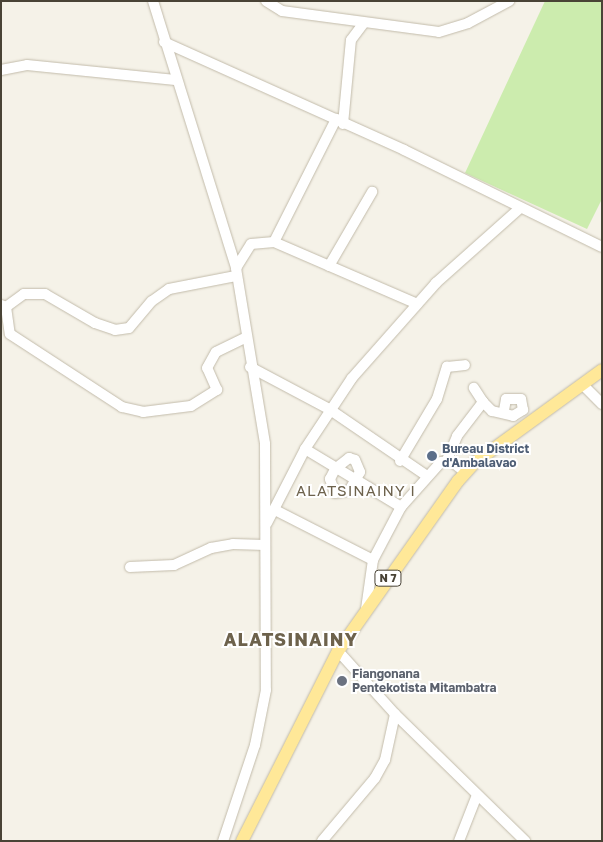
<!DOCTYPE html>
<html>
<head>
<meta charset="utf-8">
<style>
  body { margin:0 }
  #map { position:relative; width:603px; height:842px; overflow:hidden; background:#f5f2e8; font-family:"Golos Text",sans-serif }
  div>[style] { position:absolute }
  .green>* { inset:0; background:#ccecae }
  .roads { filter:drop-shadow(0 0 1px #c2bbaa) drop-shadow(0 0 1px #c2bbaa) }
  .minor>* { height:10px; margin:-5px; padding:0 5px; transform-origin:5px; border-radius:5px; background:#fff }
  .major>* { height:12px; margin:-6px; padding:0 6px; transform-origin:6px; border-radius:6px; background:#ffe898 }
  .dots>* { width:14px; height:14px; translate:-50% -50%; box-sizing:border-box; border:2px solid #fff; border-radius:50% }
  span { translate:-50% -50%; white-space:nowrap; text-align:center; line-height:1.15; -webkit-text-stroke:4px #fff; paint-order:stroke }
  .shield-label span { padding:1px 4px; background:#fff; border:1px solid; border-radius:4px; -webkit-text-stroke-width:0 }
  .shield-label { font-size:11px; color:#494336; font-weight:700 }
  .service-label { font-size:12px; color:#4e5e75; font-weight:700 }
  .left { translate:0 -50%; text-align:left }
  .worship-label { font-size:12px; color:#5b616d; font-weight:700 }
  .quarter-label { font-size:15px; color:#6d624c; letter-spacing:1px }
  .district-label { font-size:18px; color:#6d624c; font-weight:700; letter-spacing:1px }
  .frame { position:absolute; inset:0; border:2px solid #494336; pointer-events:none }
</style>
</head>
<body>
<div id="map">
  <div class="green">
    <div style="clip-path:polygon(545px 1px,602px 1px,602px 199px,587px 229px,465px 173px)"></div>
  </div>
  <div class="roads">
    <div class="minor">
      <div style="left:153px;top:1px;width:280px;rotate:72.7deg"></div>
      <div style="left:236px;top:268px;width:178px;rotate:80.6deg"></div>
      <div style="left:265px;top:444px;width:246px;rotate:89.8deg"></div>
      <div style="left:266px;top:690px;width:56px;rotate:101.3deg"></div>
      <div style="left:255px;top:745px;width:101px;rotate:108.4deg"></div>
      <div style="left:266px;top:1px;width:19px;rotate:32deg"></div>
      <div style="left:282px;top:11px;width:158px;rotate:7.6deg"></div>
      <div style="left:439px;top:32px;width:30px;rotate:-17deg"></div>
      <div style="left:468px;top:23px;width:47px;rotate:-28.2deg"></div>
      <div style="left:164px;top:42px;width:263px;rotate:24.2deg"></div>
      <div style="left:404px;top:150px;width:220px;rotate:26.1deg"></div>
      <div style="left:1px;top:70px;width:26px;rotate:-11deg"></div>
      <div style="left:27px;top:65px;width:149px;rotate:5.8deg"></div>
      <div style="left:343px;top:124px;width:84px;rotate:-84.6deg"></div>
      <div style="left:351px;top:40px;width:20px;rotate:-53deg"></div>
      <div style="left:274px;top:242px;width:138px;rotate:-63.2deg"></div>
      <div style="left:329px;top:266px;width:86px;rotate:-59.8deg"></div>
      <div style="left:236px;top:268px;width:28px;rotate:-58deg"></div>
      <div style="left:251px;top:244px;width:23px;rotate:-5deg"></div>
      <div style="left:274px;top:242px;width:156px;rotate:23.4deg"></div>
      <div style="left:1px;top:305px;width:5px;rotate:22deg"></div>
      <div style="left:6px;top:307px;width:22px;rotate:-36deg"></div>
      <div style="left:24px;top:294px;width:21px"></div>
      <div style="left:45px;top:294px;width:58px;rotate:30.1deg"></div>
      <div style="left:95px;top:323px;width:21px;rotate:19deg"></div>
      <div style="left:115px;top:330px;width:14px;rotate:-8deg"></div>
      <div style="left:129px;top:328px;width:35px;rotate:-50deg"></div>
      <div style="left:152px;top:301px;width:21px;rotate:-35deg"></div>
      <div style="left:169px;top:289px;width:68px;rotate:-11deg"></div>
      <div style="left:6px;top:307px;width:27px;rotate:82deg"></div>
      <div style="left:10px;top:334px;width:134px;rotate:33.1deg"></div>
      <div style="left:122px;top:407px;width:22px;rotate:13deg"></div>
      <div style="left:143px;top:412px;width:48px;rotate:-7.1deg"></div>
      <div style="left:191px;top:406px;width:31px;rotate:-32deg"></div>
      <div style="left:217px;top:390px;width:24px;rotate:-114deg"></div>
      <div style="left:207px;top:368px;width:18px;rotate:-61deg"></div>
      <div style="left:216px;top:352px;width:32px;rotate:-26deg"></div>
      <div style="left:250px;top:367px;width:89px;rotate:28deg"></div>
      <div style="left:329px;top:409px;width:119px;rotate:34.4deg"></div>
      <div style="left:583px;top:385px;width:27px;rotate:45deg"></div>
      <div style="left:483px;top:402px;width:13px;rotate:45deg"></div>
      <div style="left:492px;top:411px;width:22px;rotate:13deg"></div>
      <div style="left:513px;top:416px;width:12px;rotate:-31deg"></div>
      <div style="left:523px;top:410px;width:11px;rotate:-100deg"></div>
      <div style="left:521px;top:399px;width:15px;rotate:180deg"></div>
      <div style="left:506px;top:399px;width:11px;rotate:100deg"></div>
      <div style="left:305px;top:449px;width:112px;rotate:31.1deg"></div>
      <div style="left:349px;top:458px;width:6px;rotate:18deg"></div>
      <div style="left:355px;top:460px;width:13px;rotate:67deg"></div>
      <div style="left:360px;top:472px;width:22px;rotate:120deg"></div>
      <div style="left:349px;top:491px;width:14px;rotate:172deg"></div>
      <div style="left:335px;top:493px;width:15px;rotate:-110deg"></div>
      <div style="left:330px;top:479px;width:11px;rotate:-63deg"></div>
      <div style="left:335px;top:469px;width:18px;rotate:-38deg"></div>
      <div style="left:447px;top:460px;width:26px;rotate:-67deg"></div>
      <div style="left:457px;top:436px;width:43px;rotate:-52.6deg"></div>
      <div style="left:483px;top:402px;width:17px;rotate:-123deg"></div>
      <div style="left:400px;top:461px;width:72px;rotate:-59.2deg"></div>
      <div style="left:437px;top:399px;width:34px;rotate:-73deg"></div>
      <div style="left:447px;top:367px;width:18px;rotate:-6deg"></div>
      <div style="left:275px;top:510px;width:110px;rotate:27deg"></div>
      <div style="left:267px;top:523px;width:83px;rotate:-62.8deg"></div>
      <div style="left:305px;top:449px;width:85px;rotate:-56.5deg"></div>
      <div style="left:352px;top:378px;width:127px;rotate:-48.5deg"></div>
      <div style="left:436px;top:283px;width:111px;rotate:-41.7deg"></div>
      <div style="left:130px;top:567px;width:44px;rotate:-2.6deg"></div>
      <div style="left:174px;top:565px;width:41px;rotate:-24.7deg"></div>
      <div style="left:211px;top:548px;width:22px;rotate:-10deg"></div>
      <div style="left:233px;top:544px;width:32px;rotate:2deg"></div>
      <div style="left:366px;top:609px;width:49px;rotate:-81.9deg"></div>
      <div style="left:373px;top:560px;width:60px;rotate:-62.2deg"></div>
      <div style="left:401px;top:507px;width:60px;rotate:-48.4deg"></div>
      <div style="left:441px;top:462px;width:10px;rotate:-6deg"></div>
      <div style="left:451px;top:461px;width:18px;rotate:38deg"></div>
      <div style="left:395px;top:714px;width:182px;rotate:44.3deg"></div>
      <div style="left:322px;top:841px;width:82px;rotate:-49.9deg"></div>
      <div style="left:375px;top:778px;width:21px;rotate:-61deg"></div>
      <div style="left:385px;top:760px;width:47px;rotate:-77.7deg"></div>
      <div style="left:395px;top:714px;width:85px;rotate:-132.1deg"></div>
      <div style="left:459px;top:841px;width:49px;rotate:-68.6deg"></div>
    </div>
    <div class="major">
      <div style="left:242px;top:841px;width:213px;rotate:-63.2deg"></div>
      <div style="left:338px;top:651px;width:208px;rotate:-54.8deg"></div>
      <div style="left:458px;top:481px;width:24px;rotate:-48deg"></div>
      <div style="left:474px;top:463px;width:158px;rotate:-36deg"></div>
    </div>
  </div>
  <div class="dots">
    <div style="left:432px;top:456px;background:#5c6f8a"></div>
    <div style="left:342px;top:681px;background:#6b7280"></div>
  </div>
  <div class="shield-label">
    <span style="left:388px;top:578px">N 7</span>
  </div>
  <div class="service-label">
    <span class="left" style="left:442px;top:456px">Bureau District<br>d'Ambalavao</span>
  </div>
  <div class="worship-label">
    <span class="left" style="left:352px;top:681px">Fiangonana<br>Pentekotista Mitambatra</span>
  </div>
  <div class="quarter-label">
    <span style="left:356px;top:491px">ALATSINAINY I</span>
  </div>
  <div class="district-label">
    <span style="left:291px;top:639px">ALATSINAINY</span>
  </div>
  <div class="frame"></div>
</div>
</body>
</html>
